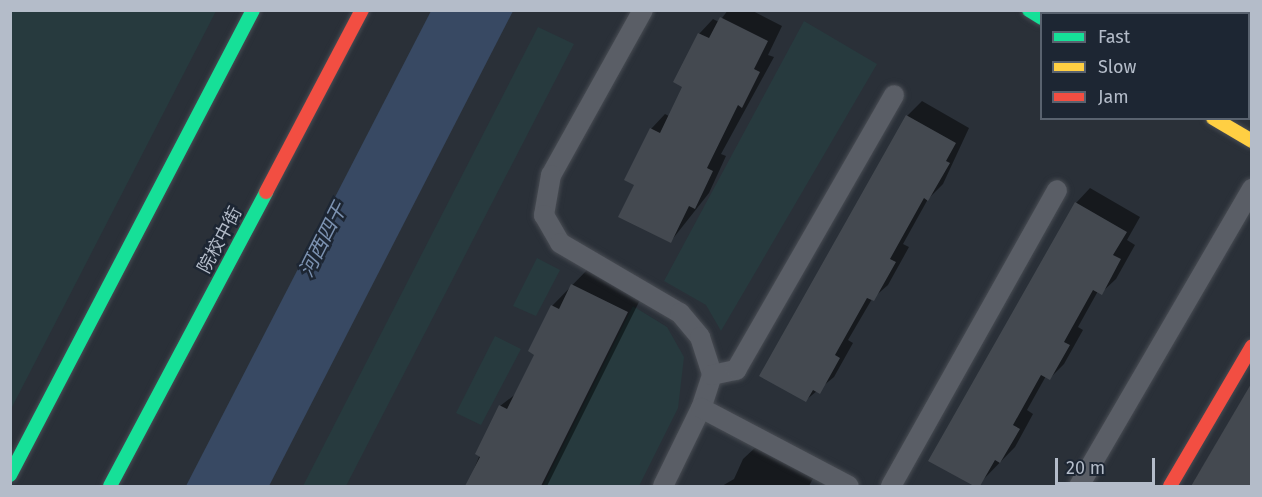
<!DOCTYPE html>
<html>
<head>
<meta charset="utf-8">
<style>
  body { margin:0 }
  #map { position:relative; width:1262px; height:497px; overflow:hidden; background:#2a3038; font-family:"Fira Sans","Noto Sans SC",sans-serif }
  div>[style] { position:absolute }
  .green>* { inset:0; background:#273a3e }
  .water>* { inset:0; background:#384963 }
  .shadow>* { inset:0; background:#0007 }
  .building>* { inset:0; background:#444950 }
  .roads { filter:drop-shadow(0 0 2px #484c53) drop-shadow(0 0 2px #484c53) }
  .lane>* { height:20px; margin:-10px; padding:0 10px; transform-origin:10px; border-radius:10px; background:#5a5e66 }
  .fast>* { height:14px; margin:-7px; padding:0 7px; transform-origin:7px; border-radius:7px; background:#16e098 }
  .slow>* { height:14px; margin:-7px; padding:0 7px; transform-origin:7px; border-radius:7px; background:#ffcf43 }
  .jam>* { height:14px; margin:-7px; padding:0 7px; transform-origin:7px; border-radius:7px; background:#f24e42 }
  span { translate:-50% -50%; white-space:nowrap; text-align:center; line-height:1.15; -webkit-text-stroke:5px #1d2633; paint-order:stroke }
  .street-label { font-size:18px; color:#b4bcc9 }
  .water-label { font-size:20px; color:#7c92b1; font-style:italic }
  .frame { position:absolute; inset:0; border:12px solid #b4bcc9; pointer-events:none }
  .legend { position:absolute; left:1040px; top:12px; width:210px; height:108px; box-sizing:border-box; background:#1d2633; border:2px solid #59626f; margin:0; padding:8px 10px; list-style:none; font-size:18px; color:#b4bcc9 }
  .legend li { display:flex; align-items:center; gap:12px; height:30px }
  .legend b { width:30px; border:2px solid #59626f }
  .scale { position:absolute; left:1055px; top:458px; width:100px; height:27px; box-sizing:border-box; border:3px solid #b4bcc9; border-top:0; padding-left:8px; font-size:18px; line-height:21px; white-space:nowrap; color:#b4bcc9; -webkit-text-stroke:4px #1d2633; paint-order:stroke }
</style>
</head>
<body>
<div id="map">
  <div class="green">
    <div style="clip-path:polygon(10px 11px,216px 11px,11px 409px,10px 409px)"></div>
    <div style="clip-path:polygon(804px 21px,877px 64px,721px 331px,706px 305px,664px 281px)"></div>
    <div style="clip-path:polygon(538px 27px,574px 44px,346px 486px,303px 486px)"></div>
    <div style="clip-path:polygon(537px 258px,560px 270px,536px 316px,513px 306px)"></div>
    <div style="clip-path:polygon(633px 306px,667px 327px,684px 357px,678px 408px,639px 486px,543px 486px)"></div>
    <div style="clip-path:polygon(495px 336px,521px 349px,481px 425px,456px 413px)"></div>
  </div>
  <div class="water">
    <div style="clip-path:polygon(431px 11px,513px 11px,269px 486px,186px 486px)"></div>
    <div style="clip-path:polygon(1194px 11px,1251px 11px,1251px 44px,1248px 14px)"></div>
  </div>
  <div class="shadow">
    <div style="clip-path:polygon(728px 10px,751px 10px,782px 26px,768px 55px,774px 57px,721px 154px,726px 156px,709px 193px,671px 241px,636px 184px,651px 129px,665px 114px,669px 116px,684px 86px,699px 34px,713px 19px,719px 22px)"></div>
    <div style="clip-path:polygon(922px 101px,969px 128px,943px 184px,928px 199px,903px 244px,909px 247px,888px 285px,872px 299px,848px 340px,853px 343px,834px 377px,806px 400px,907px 116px)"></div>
    <div style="clip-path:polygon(1090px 188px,1140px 217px,1127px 240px,1135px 245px,1116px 279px,1101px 293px,1098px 291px,1078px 327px,1083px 330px,1064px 364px,1050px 378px,1046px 376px,1027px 410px,1033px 414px,1015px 447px,977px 486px,931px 460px,1076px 203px)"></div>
    <div style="clip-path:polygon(587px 270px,641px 298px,547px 486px,467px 486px,500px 406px,517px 393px,536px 354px,552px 306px)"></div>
    <div style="clip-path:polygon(1252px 386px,1252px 486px,1191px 486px)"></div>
    <div style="clip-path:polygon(758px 445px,816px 473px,809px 486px,722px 486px,734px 479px,743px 459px)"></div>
  </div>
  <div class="building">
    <div style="clip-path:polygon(720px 17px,768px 41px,754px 69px,760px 72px,742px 108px,738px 105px,707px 168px,713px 171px,695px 209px,689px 206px,671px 243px,618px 217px,634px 185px,624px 180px,650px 128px,660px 133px,682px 87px,673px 82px,698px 33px,709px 38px)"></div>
    <div style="clip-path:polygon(906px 115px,956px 143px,946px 161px,950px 163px,928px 201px,924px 198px,890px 259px,896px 262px,874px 301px,867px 298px,835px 355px,840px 358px,820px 394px,813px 390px,806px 402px,759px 376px)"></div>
    <div style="clip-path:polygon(1075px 202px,1127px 232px,1113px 255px,1121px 259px,1102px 295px,1093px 290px,1064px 342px,1070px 345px,1050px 380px,1041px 375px,1013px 425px,1020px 429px,1000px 463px,995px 460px,980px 486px,974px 486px,928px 461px)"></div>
    <div style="clip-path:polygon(571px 284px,628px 312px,541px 486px,465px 486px,480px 457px,475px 454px,499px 405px,507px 409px,534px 355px,528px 351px,551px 305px,559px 309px)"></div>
    <div style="clip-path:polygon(1251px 384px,1251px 486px,1191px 486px)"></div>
  </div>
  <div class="roads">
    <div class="lane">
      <div style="left:643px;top:10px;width:189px;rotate:119.1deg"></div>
      <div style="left:551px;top:175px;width:41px;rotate:99.9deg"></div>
      <div style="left:544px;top:215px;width:32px;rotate:60deg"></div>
      <div style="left:560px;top:243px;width:139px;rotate:30.3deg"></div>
      <div style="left:680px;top:313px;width:31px;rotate:50deg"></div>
      <div style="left:700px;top:337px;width:40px;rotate:72deg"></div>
      <div style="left:712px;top:375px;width:35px;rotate:108deg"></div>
      <div style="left:712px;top:375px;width:25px;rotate:-12deg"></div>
      <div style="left:736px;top:370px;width:317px;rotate:-60.1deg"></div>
      <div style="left:663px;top:486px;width:87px;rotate:-64deg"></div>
      <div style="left:701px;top:408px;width:167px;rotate:27.8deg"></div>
      <div style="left:891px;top:486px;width:339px;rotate:-60.7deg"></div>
      <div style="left:1079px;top:486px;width:344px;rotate:-59.8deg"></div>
    </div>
    <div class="fast">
      <div style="left:1029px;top:10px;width:15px;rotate:32deg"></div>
      <div style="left:10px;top:475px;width:525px;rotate:-62.41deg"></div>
      <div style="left:110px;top:486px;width:333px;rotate:-62deg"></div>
    </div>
    <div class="slow">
      <div style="left:1213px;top:118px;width:45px;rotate:30.5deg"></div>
    </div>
    <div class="jam">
      <div style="left:266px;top:192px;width:206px;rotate:-62.2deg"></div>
      <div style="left:1170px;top:486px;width:162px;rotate:-59.6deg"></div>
    </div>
  </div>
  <div class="street-label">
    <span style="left:220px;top:240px;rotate:-62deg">院校中街</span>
  </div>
  <div class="water-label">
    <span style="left:323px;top:240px;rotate:-63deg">河西四干</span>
  </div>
  <div class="frame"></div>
  <ul class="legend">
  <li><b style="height:8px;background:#16e098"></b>Fast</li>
  <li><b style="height:8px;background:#ffcf43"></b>Slow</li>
  <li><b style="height:8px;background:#f24e42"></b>Jam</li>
  </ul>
  <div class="scale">20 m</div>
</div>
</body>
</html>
